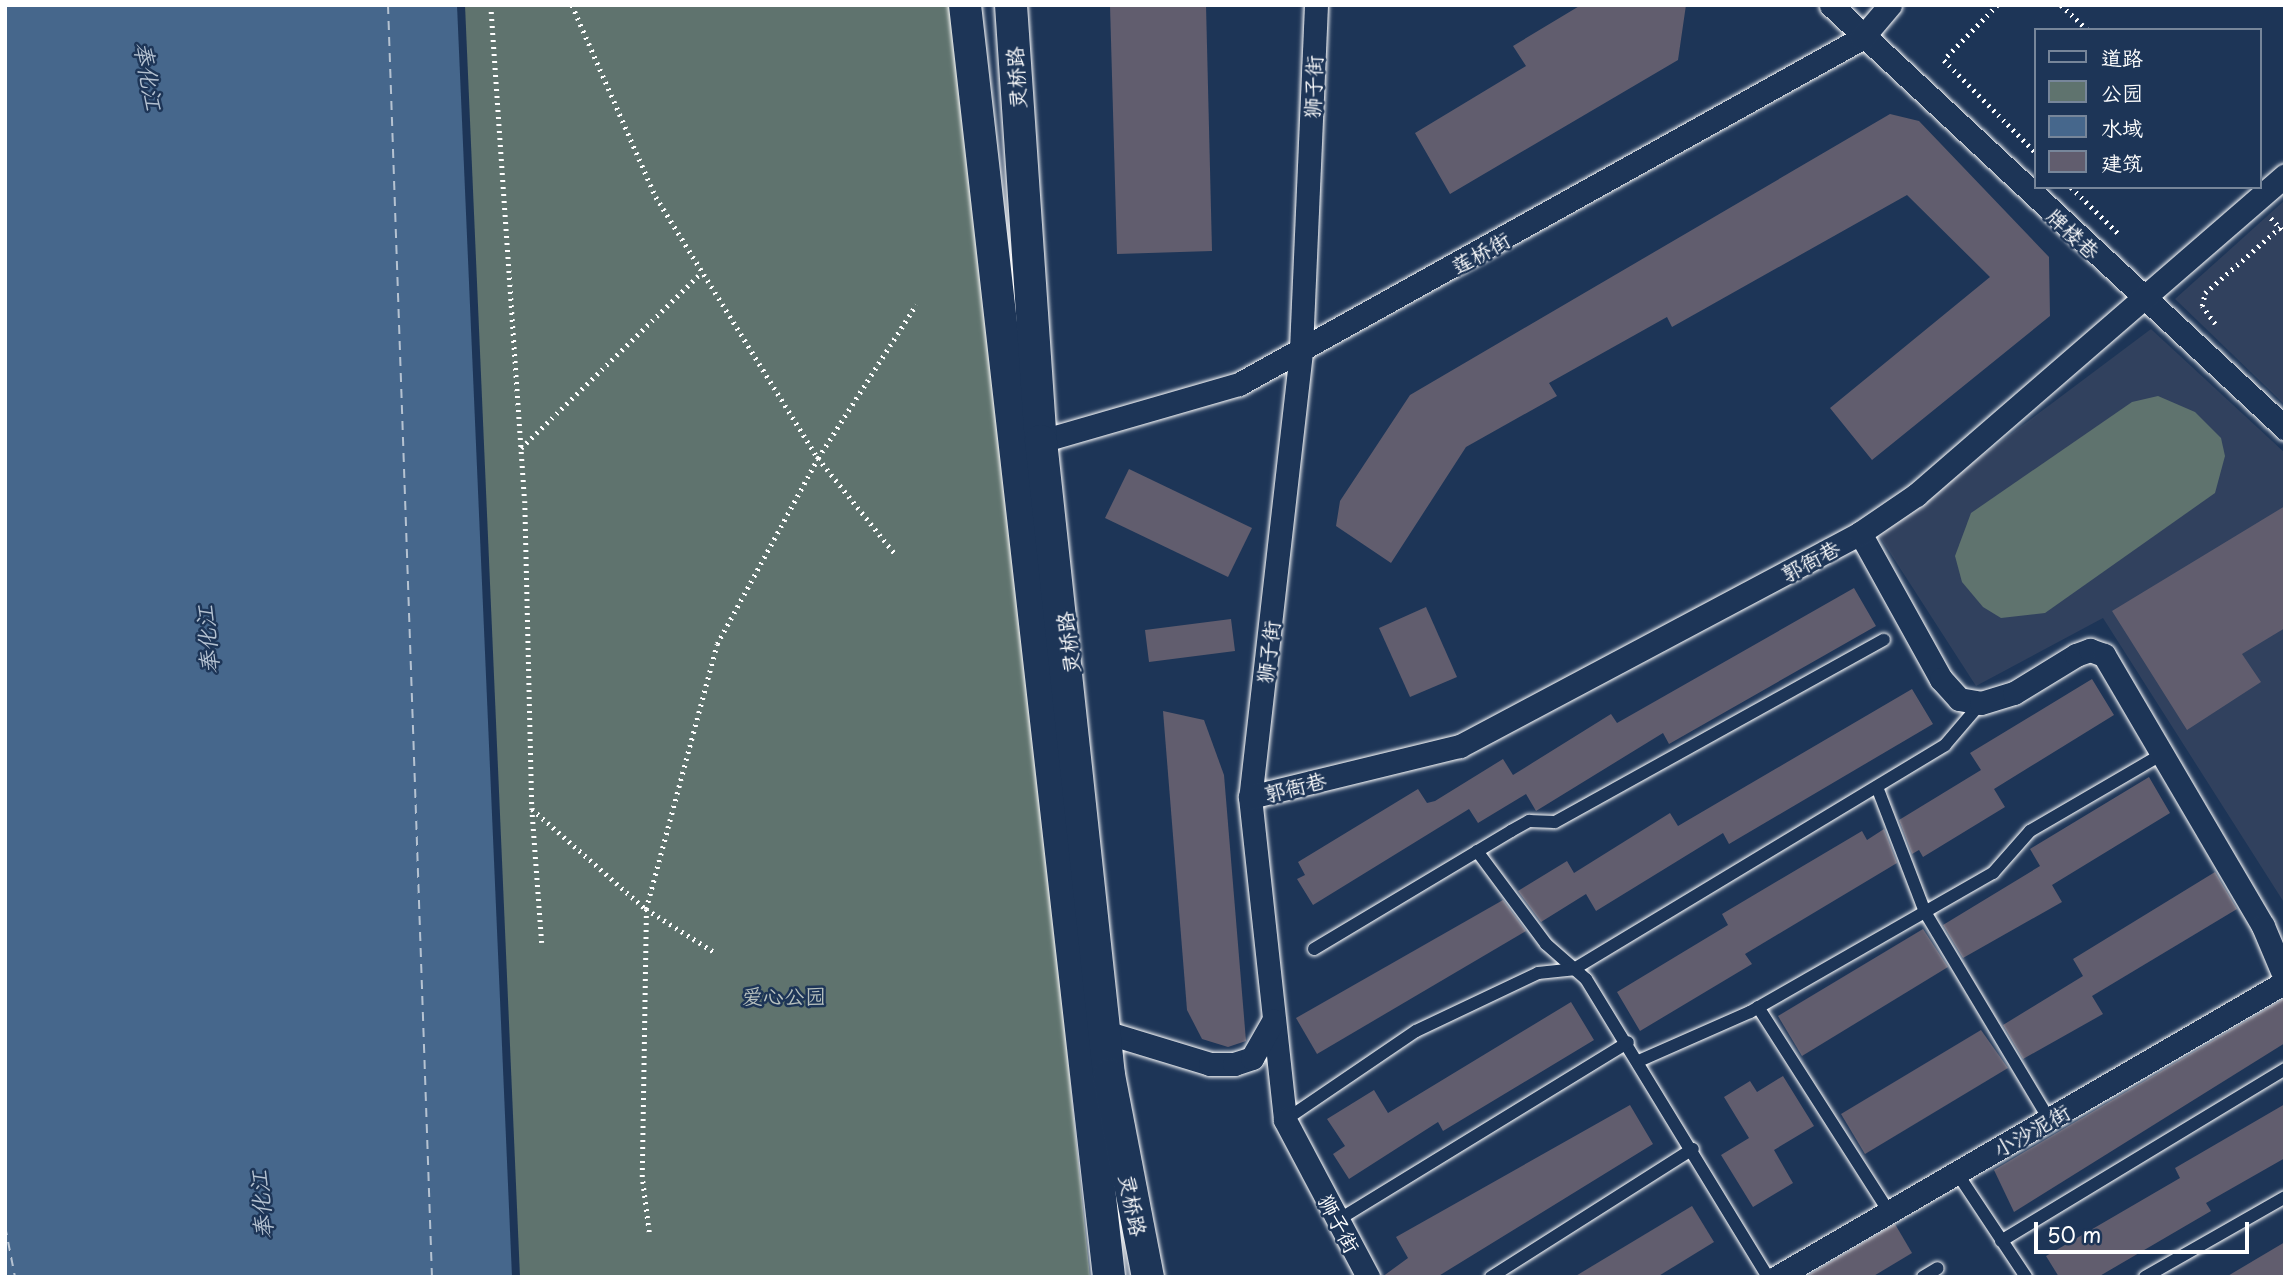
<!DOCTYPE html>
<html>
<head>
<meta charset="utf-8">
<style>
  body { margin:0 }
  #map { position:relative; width:2290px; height:1282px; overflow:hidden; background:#1d3557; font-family:"Playpen Sans","LXGW WenKai TC",sans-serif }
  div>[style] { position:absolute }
  .built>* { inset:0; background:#31415e }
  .green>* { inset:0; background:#5f736e }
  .water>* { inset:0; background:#46678c }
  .ferry>* { height:2px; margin-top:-1px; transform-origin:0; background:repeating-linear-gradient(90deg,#b5c2d1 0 9px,transparent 0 16px) }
  .building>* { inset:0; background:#615d6e }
  .path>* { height:4.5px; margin-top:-2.25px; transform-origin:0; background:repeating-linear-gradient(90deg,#fff 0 2px,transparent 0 7px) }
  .roads { filter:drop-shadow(0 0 2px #fff) drop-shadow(0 0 2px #fff) }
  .lane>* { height:12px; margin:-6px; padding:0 6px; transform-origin:6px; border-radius:6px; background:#1d3557 }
  .street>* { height:23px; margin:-11.5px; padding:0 11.5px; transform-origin:11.5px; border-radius:11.5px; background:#1d3557 }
  .secondary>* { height:32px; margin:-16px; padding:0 16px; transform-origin:16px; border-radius:16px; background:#1d3557 }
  span { translate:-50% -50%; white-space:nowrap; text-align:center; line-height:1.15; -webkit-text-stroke:5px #1d3557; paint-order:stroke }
  .street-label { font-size:21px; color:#fff }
  .park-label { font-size:21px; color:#b7c0be }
  .water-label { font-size:23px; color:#b5c2d1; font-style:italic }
  .frame { position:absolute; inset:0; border:7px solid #fff; pointer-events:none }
  .legend { position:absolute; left:2034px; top:28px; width:228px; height:161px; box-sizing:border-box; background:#1d3557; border:2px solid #77869a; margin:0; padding:9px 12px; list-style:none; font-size:21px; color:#fff }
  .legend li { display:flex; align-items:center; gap:14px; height:35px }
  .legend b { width:35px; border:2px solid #77869a }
  .scale { position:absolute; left:2034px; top:1222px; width:215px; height:32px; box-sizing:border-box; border:4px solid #fff; border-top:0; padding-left:9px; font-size:21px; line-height:24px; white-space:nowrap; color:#fff; -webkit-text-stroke:5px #1d3557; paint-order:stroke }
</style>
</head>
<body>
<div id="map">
  <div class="built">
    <div style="clip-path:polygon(2285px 200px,2285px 405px,2175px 299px)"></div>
    <div style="clip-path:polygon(2151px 329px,2285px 453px,2285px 904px,2103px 618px,1976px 686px,1878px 534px)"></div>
  </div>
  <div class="green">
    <div style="clip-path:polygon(465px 5px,961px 5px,1090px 1277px,520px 1277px)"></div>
    <div style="clip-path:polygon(2158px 396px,2195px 412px,2221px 438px,2225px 456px,2215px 493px,2045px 613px,2001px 618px,1983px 607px,1962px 582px,1955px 556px,1971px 513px,2132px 402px)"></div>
  </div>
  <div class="water">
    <div style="clip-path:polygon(5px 5px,457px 5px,512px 1277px,5px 1277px)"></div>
  </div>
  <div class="ferry">
    <div style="left:388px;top:5px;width:1273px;rotate:88.02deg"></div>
    <div style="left:5px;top:1226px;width:52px;rotate:78.9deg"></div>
  </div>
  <div class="building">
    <div style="clip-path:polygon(1110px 5px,1206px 5px,1212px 251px,1117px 254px)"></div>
    <div style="clip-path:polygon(1581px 5px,1686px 5px,1678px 60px,1450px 194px,1415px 133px,1526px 66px,1513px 46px)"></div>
    <div style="clip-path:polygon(1890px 114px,1919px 121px,2049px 257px,2050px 316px,1872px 460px,1830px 408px,1990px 277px,1907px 195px,1672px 327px,1667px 317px,1549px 383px,1557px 396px,1466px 447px,1391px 563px,1336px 526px,1340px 501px,1410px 395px)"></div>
    <div style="clip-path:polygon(1129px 469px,1252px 528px,1228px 577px,1105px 518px)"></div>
    <div style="clip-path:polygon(2285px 506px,2285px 628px,2242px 654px,2261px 682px,2187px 730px,2112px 611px)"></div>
    <div style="clip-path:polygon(1854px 588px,1876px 626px,1669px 744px,1663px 733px,1536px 811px,1526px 794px,1478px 823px,1469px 809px,1313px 905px,1297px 879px,1305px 875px,1298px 862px,1418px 789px,1427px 803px,1435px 801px,1503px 759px,1513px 775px,1611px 714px,1617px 723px)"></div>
    <div style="clip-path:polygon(1426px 607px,1457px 677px,1410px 697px,1379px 628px)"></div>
    <div style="clip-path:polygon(1231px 619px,1235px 651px,1149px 662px,1145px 630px)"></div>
    <div style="clip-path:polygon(2092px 679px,2114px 715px,1994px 789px,2005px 807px,1923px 857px,1919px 850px,1912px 854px,1899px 820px,1981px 770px,1970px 753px)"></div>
    <div style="clip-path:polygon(1912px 689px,1933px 724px,1729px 844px,1723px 833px,1596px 911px,1586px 894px,1541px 922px,1518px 891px,1567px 861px,1574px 873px,1670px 813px,1678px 826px)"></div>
    <div style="clip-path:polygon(1163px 711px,1204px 720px,1224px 775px,1246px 1041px,1228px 1047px,1202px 1039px,1187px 1010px)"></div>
    <div style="clip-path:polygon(2149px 777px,2170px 813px,2052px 885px,2062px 902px,1963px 958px,1943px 925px,2040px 866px,2030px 849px)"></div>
    <div style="clip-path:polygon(1884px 829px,1897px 863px,1745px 954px,1752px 964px,1640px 1031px,1617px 992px,1728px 925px,1722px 914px,1862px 831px,1867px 840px)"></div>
    <div style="clip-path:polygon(2215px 872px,2237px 909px,2092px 996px,2103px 1014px,2023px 1059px,2003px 1025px,2083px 976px,2073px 959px)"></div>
    <div style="clip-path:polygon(1503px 900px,1526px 931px,1317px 1054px,1296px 1018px)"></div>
    <div style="clip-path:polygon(1923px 929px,1948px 967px,1802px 1056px,1778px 1016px)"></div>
    <div style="clip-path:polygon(2285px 998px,2285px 1043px,2014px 1212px,1994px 1170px)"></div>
    <div style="clip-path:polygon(1571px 1002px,1594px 1040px,1443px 1131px,1438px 1122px,1349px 1179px,1333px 1154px,1345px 1146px,1327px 1119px,1374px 1090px,1388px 1113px)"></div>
    <div style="clip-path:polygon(1981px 1030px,2008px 1068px,1865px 1154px,1841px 1114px)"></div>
    <div style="clip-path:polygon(1783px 1076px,1814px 1126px,1774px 1150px,1793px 1183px,1753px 1207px,1721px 1155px,1749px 1138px,1724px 1097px,1750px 1081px,1757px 1092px)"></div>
    <div style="clip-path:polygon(2285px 1104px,2285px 1158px,2206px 1203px,2211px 1211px,2098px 1277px,2059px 1277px,2046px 1256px,2180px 1178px,2175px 1168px)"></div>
    <div style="clip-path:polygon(1630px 1105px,1653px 1144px,1437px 1277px,1382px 1277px,1408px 1258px,1396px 1237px)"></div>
    <div style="clip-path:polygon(1692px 1206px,1714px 1242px,1657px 1277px,1574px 1277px)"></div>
    <div style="clip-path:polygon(1895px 1224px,1912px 1253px,1872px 1277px,1805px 1277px)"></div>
    <div style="clip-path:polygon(2285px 1242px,2285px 1277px,2226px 1277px)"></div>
  </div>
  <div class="path">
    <div style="left:491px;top:5px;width:497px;rotate:86.1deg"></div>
    <div style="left:525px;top:501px;width:307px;rotate:88.7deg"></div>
    <div style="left:532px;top:808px;width:135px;rotate:85.8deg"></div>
    <div style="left:572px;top:5px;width:210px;rotate:66.4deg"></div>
    <div style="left:656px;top:197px;width:307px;rotate:58.2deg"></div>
    <div style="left:818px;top:458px;width:124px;rotate:51.2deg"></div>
    <div style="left:1998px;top:5px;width:77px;rotate:134.5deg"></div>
    <div style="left:1944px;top:60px;width:131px;rotate:45.3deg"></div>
    <div style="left:2061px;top:5px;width:37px;rotate:43deg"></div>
    <div style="left:2071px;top:187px;width:69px;rotate:44.4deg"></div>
    <div style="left:2271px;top:218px;width:21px;rotate:47deg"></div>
    <div style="left:2215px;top:324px;width:22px;rotate:-126deg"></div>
    <div style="left:2202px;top:306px;width:13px;rotate:-77deg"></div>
    <div style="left:2205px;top:293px;width:106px;rotate:-41.2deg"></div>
    <div style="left:521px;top:448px;width:252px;rotate:-44.2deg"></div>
    <div style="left:532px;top:809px;width:152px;rotate:41.3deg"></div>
    <div style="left:646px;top:909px;width:80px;rotate:32.3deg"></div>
    <div style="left:649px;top:1232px;width:55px;rotate:-97.3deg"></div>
    <div style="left:642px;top:1177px;width:268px;rotate:-89.1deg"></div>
    <div style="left:646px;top:909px;width:274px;rotate:-75deg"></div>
    <div style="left:717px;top:644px;width:212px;rotate:-61.5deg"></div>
    <div style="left:818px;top:458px;width:182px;rotate:-57.4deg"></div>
  </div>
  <div class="roads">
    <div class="lane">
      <div style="left:1877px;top:787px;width:134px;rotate:69deg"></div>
      <div style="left:1925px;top:912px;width:241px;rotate:59.1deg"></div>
      <div style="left:1477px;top:851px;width:116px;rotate:53.4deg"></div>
      <div style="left:1546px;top:944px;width:53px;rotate:41.2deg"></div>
      <div style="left:1586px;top:979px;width:349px;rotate:58.6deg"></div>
      <div style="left:1314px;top:949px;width:230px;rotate:-30.9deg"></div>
      <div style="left:1511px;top:831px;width:21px;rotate:-29deg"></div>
      <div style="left:1529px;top:821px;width:26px;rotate:2deg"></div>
      <div style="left:1555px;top:822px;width:376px;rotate:-29deg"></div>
      <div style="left:1758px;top:1007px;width:243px;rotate:57.4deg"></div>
      <div style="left:1641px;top:1060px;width:119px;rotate:-23.8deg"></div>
      <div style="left:1750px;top:1012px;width:280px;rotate:-29.8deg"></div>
      <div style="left:1993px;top:873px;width:56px;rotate:-48.6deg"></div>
      <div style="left:2030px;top:831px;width:155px;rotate:-30.2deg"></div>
      <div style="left:1285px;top:1120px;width:158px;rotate:-34.2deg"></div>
      <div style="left:1416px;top:1031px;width:135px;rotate:-25.4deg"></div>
      <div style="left:1538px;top:973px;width:36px;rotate:-6deg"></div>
      <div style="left:1574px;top:969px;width:433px;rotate:-31.1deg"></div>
      <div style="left:1945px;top:745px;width:55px;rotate:-49.4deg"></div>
      <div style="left:1957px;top:1173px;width:125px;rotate:56.4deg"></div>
      <div style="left:1338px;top:1220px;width:340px;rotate:-31.5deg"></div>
      <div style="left:2001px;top:1241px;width:332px;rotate:-31.2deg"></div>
      <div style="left:1491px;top:1277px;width:239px;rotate:-32.4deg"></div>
      <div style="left:1923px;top:1277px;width:17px;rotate:-31deg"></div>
      <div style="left:2145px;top:1277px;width:161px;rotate:-29.7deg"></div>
    </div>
    <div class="street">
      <div style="left:1316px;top:5px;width:347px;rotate:92.5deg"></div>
      <div style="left:1301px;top:352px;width:448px;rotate:96.5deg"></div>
      <div style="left:1250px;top:797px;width:325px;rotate:83.8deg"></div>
      <div style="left:1285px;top:1120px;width:178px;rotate:62.1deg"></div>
      <div style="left:1831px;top:5px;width:621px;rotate:42.98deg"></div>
      <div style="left:1041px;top:441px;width:206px;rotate:-16.1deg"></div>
      <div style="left:1239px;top:384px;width:713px;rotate:-29.05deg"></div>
      <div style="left:1862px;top:38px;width:43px;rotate:-49.7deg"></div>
      <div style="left:1860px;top:533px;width:167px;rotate:61deg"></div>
      <div style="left:1941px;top:679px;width:27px;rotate:48deg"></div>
      <div style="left:1959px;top:699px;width:22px;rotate:10deg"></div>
      <div style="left:1981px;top:703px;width:34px;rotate:-17deg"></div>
      <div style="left:2014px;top:693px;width:73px;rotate:-31.5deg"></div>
      <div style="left:2076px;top:655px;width:15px;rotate:-20deg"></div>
      <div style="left:2090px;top:650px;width:15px;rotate:20deg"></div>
      <div style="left:2104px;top:655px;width:314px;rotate:59.6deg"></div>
      <div style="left:2263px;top:926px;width:56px;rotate:67.1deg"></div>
      <div style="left:1250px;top:797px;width:216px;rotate:-13.7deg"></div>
      <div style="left:1460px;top:746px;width:453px;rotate:-28deg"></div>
      <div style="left:1860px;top:533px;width:68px;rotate:-34.2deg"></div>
      <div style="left:1916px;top:495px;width:488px;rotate:-40.9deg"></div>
      <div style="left:1105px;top:1032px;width:110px;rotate:16.9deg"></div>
      <div style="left:1210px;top:1064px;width:24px"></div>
      <div style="left:1234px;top:1064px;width:19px;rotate:-18deg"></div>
      <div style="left:1252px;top:1058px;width:43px;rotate:-60.4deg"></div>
      <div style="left:1777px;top:1277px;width:587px;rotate:-30.14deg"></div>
    </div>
    <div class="secondary">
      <div style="left:965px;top:5px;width:1280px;rotate:83.54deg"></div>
      <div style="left:1011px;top:5px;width:437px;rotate:86.1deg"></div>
      <div style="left:1041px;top:441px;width:638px;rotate:83.88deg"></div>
      <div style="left:1109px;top:1075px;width:206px;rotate:79.1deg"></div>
    </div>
  </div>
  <div class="street-label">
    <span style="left:1015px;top:78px;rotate:-93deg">灵桥路</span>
    <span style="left:1312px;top:87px;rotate:-88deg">狮子街</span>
    <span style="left:2074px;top:233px;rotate:43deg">牌楼巷</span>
    <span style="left:1480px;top:252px;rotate:-29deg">莲桥街</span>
    <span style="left:1810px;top:560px;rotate:-28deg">郭衙巷</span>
    <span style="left:1067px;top:643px;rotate:-97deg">灵桥路</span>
    <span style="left:1267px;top:652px;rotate:-83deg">狮子街</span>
    <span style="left:1295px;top:786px;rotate:-14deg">郭衙巷</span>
    <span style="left:2031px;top:1130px;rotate:-30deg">小沙泥街</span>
    <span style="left:1134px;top:1205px;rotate:79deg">灵桥路</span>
    <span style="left:1340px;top:1223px;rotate:62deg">狮子街</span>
  </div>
  <div class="park-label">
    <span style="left:784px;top:995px">爱心公园</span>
  </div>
  <div class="water-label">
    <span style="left:149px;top:76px;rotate:80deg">奉化江</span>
    <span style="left:207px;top:640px;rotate:-95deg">奉化江</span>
    <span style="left:261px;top:1205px;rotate:-95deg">奉化江</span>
  </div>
  <div class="frame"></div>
  <ul class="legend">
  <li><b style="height:9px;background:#1d3557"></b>道路</li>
  <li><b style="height:19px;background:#5f736e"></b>公园</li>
  <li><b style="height:19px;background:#46678c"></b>水域</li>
  <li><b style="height:19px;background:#615d6e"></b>建筑</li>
  </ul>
  <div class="scale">50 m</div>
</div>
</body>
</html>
